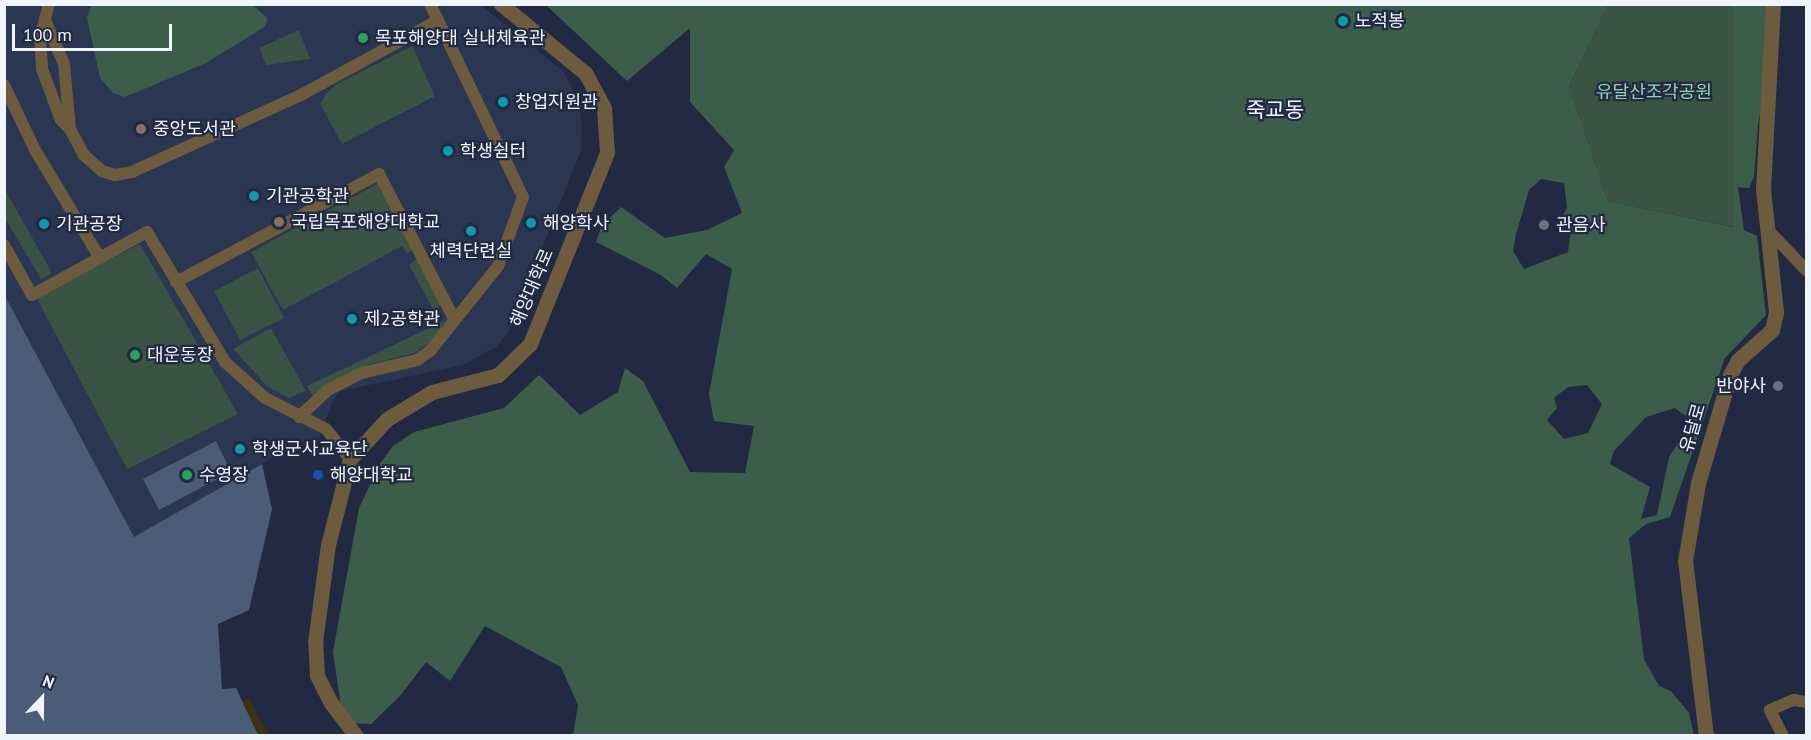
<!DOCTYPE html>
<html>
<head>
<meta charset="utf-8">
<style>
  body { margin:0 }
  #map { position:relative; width:1811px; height:740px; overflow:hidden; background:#212a42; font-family:"PT Sans","Noto Sans KR",sans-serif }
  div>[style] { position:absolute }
  .built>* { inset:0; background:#2a3652 }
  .green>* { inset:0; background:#3b5345 }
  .forest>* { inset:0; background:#3b5d4a }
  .sand>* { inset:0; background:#3b3212 }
  .water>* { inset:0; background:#4b5b78 }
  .minor>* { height:12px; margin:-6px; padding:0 6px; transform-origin:6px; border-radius:6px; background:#6d5b3d }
  .tertiary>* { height:15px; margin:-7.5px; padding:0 7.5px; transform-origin:7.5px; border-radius:7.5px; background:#6d5b3d }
  .dots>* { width:16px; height:16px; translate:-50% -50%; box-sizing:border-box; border:3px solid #212a42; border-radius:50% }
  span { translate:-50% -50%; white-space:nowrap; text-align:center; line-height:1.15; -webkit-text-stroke:4.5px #212a42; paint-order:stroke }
  .poi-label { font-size:18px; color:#f0f4fe }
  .left { translate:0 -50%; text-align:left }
  .right { translate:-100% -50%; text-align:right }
  .park-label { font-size:18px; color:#96d3af }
  .street-label { font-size:18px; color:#f0f4fe }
  .quarter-label { font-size:21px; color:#f0f4fe }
  .frame { position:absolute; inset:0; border:6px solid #f0f4fe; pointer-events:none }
  .north { position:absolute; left:12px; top:668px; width:60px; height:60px; -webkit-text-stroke:4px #212a42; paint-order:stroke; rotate:22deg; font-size:16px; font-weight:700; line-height:24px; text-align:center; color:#f0f4fe }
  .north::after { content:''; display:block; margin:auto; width:21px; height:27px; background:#f0f4fe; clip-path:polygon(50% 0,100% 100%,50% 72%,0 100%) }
  .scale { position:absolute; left:12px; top:24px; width:160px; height:27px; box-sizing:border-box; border:3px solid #f0f4fe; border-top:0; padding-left:8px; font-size:18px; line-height:21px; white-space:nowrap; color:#f0f4fe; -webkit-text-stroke:4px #212a42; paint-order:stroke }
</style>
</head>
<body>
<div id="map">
  <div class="built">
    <div style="clip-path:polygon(4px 5px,480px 5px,563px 71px,580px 103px,582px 148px,509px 331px,496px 347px,463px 365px,341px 391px,333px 400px,316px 447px,306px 440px,287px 449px,134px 538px,5px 296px)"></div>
  </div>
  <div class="green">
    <div style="clip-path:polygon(1608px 5px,1733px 5px,1734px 227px,1608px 201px,1569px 86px)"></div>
    <div style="clip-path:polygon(299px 30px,310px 59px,266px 65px,259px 48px)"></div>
    <div style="clip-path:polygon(412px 46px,435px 96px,342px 144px,320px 104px,326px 94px,337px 84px)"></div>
    <div style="clip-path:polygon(377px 184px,413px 250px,407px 253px,402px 246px,283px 310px,251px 252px)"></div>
    <div style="clip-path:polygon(4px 188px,52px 273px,41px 279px,5px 218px)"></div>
    <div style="clip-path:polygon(140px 244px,238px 414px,127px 469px,36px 297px)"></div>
    <div style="clip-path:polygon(416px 259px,419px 260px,443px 304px,433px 309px,409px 265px)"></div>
    <div style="clip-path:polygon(258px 268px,284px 318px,240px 340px,214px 291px)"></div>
    <div style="clip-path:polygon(446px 320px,431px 342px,414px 353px,368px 365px,313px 396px,307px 386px)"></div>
    <div style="clip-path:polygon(271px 328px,306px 391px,289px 398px,267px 386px,233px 349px)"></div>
  </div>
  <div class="forest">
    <div style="clip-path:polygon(92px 4px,253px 5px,267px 18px,266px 26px,206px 63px,125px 97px,113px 93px,100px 78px,87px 18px)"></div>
    <div style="clip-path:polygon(evenodd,546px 5px,1608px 5px,1569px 86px,1608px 201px,1733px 227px,1733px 5px,1779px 5px,1758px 125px,1754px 177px,1749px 188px,1738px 187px,1744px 230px,1757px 236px,1766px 315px,1725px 358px,1670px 517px,1646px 524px,1629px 538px,1644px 659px,1659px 686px,1671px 691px,1689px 713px,1694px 735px,573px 735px,578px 705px,561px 667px,485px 626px,450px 681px,426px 662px,400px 696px,371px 724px,348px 723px,341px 707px,333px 652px,359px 508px,379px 465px,393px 446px,414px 432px,504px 408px,539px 375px,580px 415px,618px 392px,625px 368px,643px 381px,690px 472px,745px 473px,754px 426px,714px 421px,709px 394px,732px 269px,706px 254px,677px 288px,661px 275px,596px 242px,601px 227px,621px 207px,665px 238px,707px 230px,742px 213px,724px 167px,734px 150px,690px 102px,690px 28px,627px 81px,546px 5px,1541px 179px,1564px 183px,1567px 208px,1563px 215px,1571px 229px,1568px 252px,1524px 269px,1513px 251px,1516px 234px,1529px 190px,1541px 179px,546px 5px,1587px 385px,1602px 404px,1588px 433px,1564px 439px,1547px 420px,1557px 408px,1554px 398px,1568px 387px,1587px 385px,546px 5px,1675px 408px,1692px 421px,1669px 457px,1657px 515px,1641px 519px,1650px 487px,1610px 464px,1614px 451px,1646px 417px,1675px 408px)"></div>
  </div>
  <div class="sand">
    <div style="clip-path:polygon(248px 699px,270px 735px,257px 735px,242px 702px)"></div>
  </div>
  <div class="water">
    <div style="clip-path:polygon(5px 296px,134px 537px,262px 464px,272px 509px,249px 610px,218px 624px,222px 689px,236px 688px,258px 735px,5px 735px)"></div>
    <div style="clip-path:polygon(216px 441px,231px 472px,159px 510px,143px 479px)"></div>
  </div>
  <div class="minor">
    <div style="left:49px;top:4px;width:35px;rotate:105deg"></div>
    <div style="left:40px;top:38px;width:31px;rotate:86deg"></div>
    <div style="left:42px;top:69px;width:54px;rotate:69.6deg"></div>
    <div style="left:61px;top:120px;width:13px;rotate:45deg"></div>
    <div style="left:70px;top:129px;width:30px;rotate:62deg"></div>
    <div style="left:84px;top:155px;width:24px;rotate:42deg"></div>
    <div style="left:102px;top:171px;width:13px;rotate:18deg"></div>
    <div style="left:114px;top:175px;width:18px;rotate:-9deg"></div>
    <div style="left:132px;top:172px;width:186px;rotate:-24.5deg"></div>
    <div style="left:301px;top:95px;width:155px;rotate:-28.6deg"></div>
    <div style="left:45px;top:20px;width:48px;rotate:66.6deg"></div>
    <div style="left:64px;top:64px;width:65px;rotate:84.7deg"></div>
    <div style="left:4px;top:85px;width:72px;rotate:64.5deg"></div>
    <div style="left:35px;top:150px;width:126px;rotate:59deg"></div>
    <div style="left:1767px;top:229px;width:57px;rotate:46.4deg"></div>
    <div style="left:4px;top:245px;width:57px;rotate:60.8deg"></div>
    <div style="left:32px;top:295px;width:131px;rotate:-28.7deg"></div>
    <div style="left:147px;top:232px;width:152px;rotate:59deg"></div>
    <div style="left:225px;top:362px;width:54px;rotate:42deg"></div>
    <div style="left:265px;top:398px;width:68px;rotate:26.9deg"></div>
    <div style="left:326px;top:429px;width:38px;rotate:51deg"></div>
    <div style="left:176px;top:282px;width:230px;rotate:-28deg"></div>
    <div style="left:379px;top:174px;width:161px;rotate:62.6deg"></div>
    <div style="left:299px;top:417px;width:40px;rotate:-43deg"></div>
    <div style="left:328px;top:390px;width:38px;rotate:-27deg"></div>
    <div style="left:362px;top:373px;width:57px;rotate:-13.3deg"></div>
    <div style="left:417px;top:360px;width:16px;rotate:-35deg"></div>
    <div style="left:430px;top:351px;width:109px;rotate:-51.3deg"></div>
    <div style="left:498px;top:266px;width:73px;rotate:-70.1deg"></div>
    <div style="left:523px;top:197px;width:214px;rotate:-115.7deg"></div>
    <div style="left:1783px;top:736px;width:29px;rotate:-117deg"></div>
    <div style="left:1770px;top:710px;width:26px;rotate:-23deg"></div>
    <div style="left:1794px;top:700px;width:12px;rotate:9deg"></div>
  </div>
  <div class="tertiary">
    <div style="left:356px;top:736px;width:41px;rotate:-127.1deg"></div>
    <div style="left:331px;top:703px;width:31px;rotate:-117deg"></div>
    <div style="left:317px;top:675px;width:33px;rotate:-93deg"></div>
    <div style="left:315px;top:642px;width:98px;rotate:-82.4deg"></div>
    <div style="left:328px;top:545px;width:89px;rotate:-75.7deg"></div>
    <div style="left:350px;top:459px;width:54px;rotate:-47.2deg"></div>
    <div style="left:387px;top:419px;width:52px;rotate:-31deg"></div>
    <div style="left:432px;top:392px;width:68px;rotate:-14.4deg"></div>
    <div style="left:498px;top:375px;width:45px;rotate:-44.1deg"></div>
    <div style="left:530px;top:344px;width:207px;rotate:-68.1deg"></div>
    <div style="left:607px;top:152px;width:44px;rotate:-93.9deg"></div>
    <div style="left:604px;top:108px;width:40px;rotate:-118deg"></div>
    <div style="left:585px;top:73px;width:109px;rotate:-140.6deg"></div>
    <div style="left:1706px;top:736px;width:176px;rotate:-96.8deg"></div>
    <div style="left:1685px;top:561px;width:79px;rotate:-80.5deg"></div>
    <div style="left:1698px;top:483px;width:113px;rotate:-73.5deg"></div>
    <div style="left:1730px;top:375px;width:17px;rotate:-62deg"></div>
    <div style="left:1738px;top:360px;width:45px;rotate:-41.4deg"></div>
    <div style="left:1772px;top:330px;width:18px;rotate:-77deg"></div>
    <div style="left:1776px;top:312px;width:124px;rotate:-96deg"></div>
    <div style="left:1763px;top:189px;width:185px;rotate:-86.9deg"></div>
  </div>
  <div class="dots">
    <div style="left:1343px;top:21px;background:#0f9aa8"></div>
    <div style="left:363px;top:38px;background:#2e9e5b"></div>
    <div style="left:503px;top:102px;background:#0f9aa8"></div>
    <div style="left:141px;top:129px;background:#8d6e63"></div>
    <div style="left:448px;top:151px;background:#0f9aa8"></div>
    <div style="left:254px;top:196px;background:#0f9aa8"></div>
    <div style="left:279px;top:222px;background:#8d6e63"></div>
    <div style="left:531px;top:223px;background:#0f9aa8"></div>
    <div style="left:44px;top:224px;background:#0f9aa8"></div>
    <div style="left:1544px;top:225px;background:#6b7280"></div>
    <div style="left:471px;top:231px;background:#0f9aa8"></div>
    <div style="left:352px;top:319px;background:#0f9aa8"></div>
    <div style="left:135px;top:355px;background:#2e9e5b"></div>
    <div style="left:1778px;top:386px;background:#6b7280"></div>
    <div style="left:240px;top:449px;background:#0f9aa8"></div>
    <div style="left:187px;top:475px;background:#2e9e5b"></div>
    <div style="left:318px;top:475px;background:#1a4fb4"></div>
  </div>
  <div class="poi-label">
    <span class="left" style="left:1355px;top:21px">노적봉</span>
    <span class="left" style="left:375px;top:38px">목포해양대 실내체육관</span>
    <span class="left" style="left:515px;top:102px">창업지원관</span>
    <span class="left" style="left:153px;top:129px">중앙도서관</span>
    <span class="left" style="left:460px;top:151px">학생쉼터</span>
    <span class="left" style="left:266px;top:196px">기관공학관</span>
    <span class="left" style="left:291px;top:222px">국립목포해양대학교</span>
    <span class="left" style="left:543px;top:223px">해양학사</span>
    <span class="left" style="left:56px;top:224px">기관공장</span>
    <span class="left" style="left:1556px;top:225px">관음사</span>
    <span style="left:471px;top:251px">체력단련실</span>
    <span class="left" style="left:364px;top:319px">제2공학관</span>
    <span class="left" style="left:147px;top:355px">대운동장</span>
    <span class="right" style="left:1766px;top:386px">반야사</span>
    <span class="left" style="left:252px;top:449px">학생군사교육단</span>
    <span class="left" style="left:199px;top:475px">수영장</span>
    <span class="left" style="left:330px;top:475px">해양대학교</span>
  </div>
  <div class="park-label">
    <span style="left:1654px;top:92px">유달산조각공원</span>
  </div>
  <div class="street-label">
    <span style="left:532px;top:288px;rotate:-67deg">해양대학로</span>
    <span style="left:1693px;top:428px;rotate:-74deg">유달로</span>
  </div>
  <div class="quarter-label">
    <span style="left:1275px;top:110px">죽교동</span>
  </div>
  <div class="frame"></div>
  <div class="north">N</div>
  <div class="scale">100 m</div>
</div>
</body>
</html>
